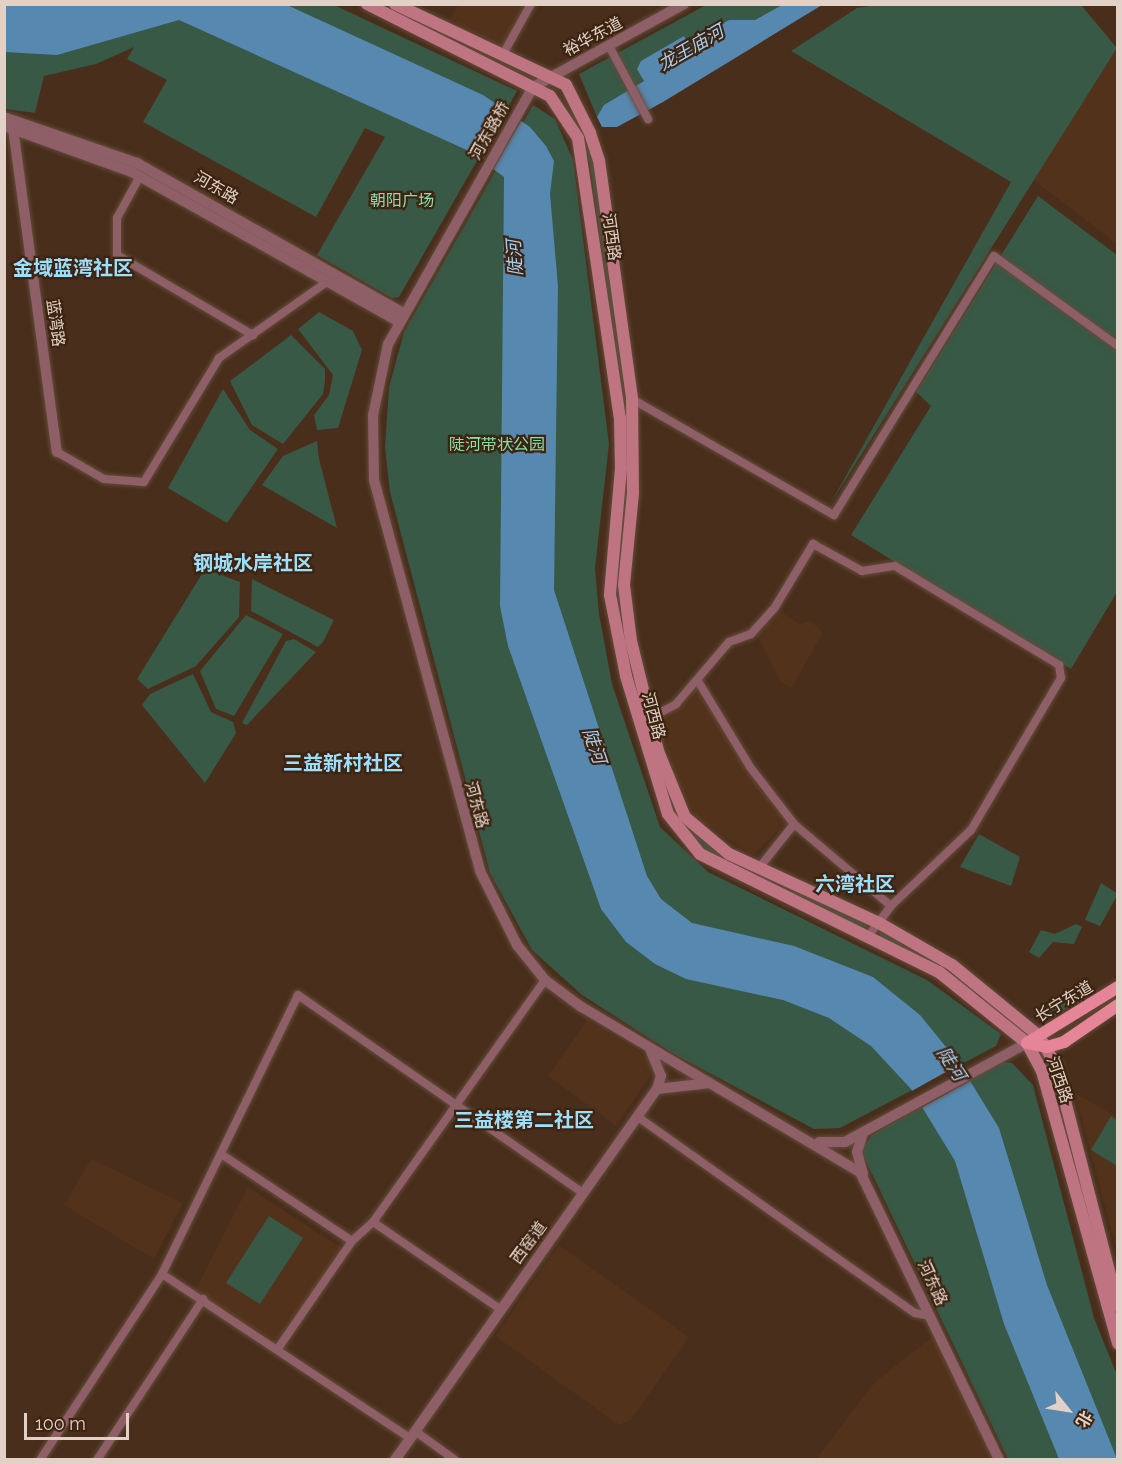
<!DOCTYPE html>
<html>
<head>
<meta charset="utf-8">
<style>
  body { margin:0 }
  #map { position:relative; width:1122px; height:1464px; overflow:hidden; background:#482e1b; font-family:Raleway,"Noto Sans SC",sans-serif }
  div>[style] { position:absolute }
  .built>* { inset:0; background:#52321a }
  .green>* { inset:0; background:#375946 }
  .water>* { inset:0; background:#5788af }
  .pier>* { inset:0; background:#482e1b }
  .roads { filter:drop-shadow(0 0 2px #644b3a) drop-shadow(0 0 2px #644b3a) }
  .minor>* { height:8px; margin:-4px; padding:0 4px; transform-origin:4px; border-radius:4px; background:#8e5f67 }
  .tertiary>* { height:10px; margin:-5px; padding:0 5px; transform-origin:5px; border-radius:5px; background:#8e5f67 }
  .secondary>* { height:12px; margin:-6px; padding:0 6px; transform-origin:6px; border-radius:6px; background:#bf7482 }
  .primary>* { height:12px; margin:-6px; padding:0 6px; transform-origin:6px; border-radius:6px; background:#e58597 }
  span { translate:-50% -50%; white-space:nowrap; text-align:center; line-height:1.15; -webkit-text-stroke:4.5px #3d2411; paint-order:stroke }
  .street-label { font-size:16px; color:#e2d1c6 }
  .park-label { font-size:16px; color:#88dfad }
  .water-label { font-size:18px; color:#a7d0f3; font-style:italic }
  .quarter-label { font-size:20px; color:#9ddfff; font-weight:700 }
  .frame { position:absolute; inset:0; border:6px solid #e2d1c6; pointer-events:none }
  .north { position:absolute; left:1038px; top:1380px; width:60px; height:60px; -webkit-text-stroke:4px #3d2411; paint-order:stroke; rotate:120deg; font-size:16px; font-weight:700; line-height:24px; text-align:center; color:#e2d1c6 }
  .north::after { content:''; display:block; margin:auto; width:21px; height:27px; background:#e2d1c6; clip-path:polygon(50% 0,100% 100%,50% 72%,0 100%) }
  .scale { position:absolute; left:24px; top:1413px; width:105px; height:27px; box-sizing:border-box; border:3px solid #e2d1c6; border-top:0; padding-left:8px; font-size:18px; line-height:21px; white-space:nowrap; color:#e2d1c6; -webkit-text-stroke:4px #3d2411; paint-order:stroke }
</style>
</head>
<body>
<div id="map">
  <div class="built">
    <div style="clip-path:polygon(458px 5px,526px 5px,501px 48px,450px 19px)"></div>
    <div style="clip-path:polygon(1117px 48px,1117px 244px,1032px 179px)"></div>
    <div style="clip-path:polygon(781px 612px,800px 624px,810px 620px,823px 633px,791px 688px,781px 682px,757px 635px)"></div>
    <div style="clip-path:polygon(693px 679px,787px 821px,753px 855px,697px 819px,674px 774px,659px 719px)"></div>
    <div style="clip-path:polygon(587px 1020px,649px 1058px,652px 1074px,616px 1126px,548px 1076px)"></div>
    <div style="clip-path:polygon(1075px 1093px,1117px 1117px,1117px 1252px)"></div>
    <div style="clip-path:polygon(91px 1159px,183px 1203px,154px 1259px,64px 1205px)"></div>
    <div style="clip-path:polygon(248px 1187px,343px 1249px,278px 1338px,271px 1339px,195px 1291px)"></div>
    <div style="clip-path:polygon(559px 1245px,689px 1337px,631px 1420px,619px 1425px,495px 1336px)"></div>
    <div style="clip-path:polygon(933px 1336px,992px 1459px,815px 1460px,875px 1382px)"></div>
  </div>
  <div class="green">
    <div style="clip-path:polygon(5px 4px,334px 5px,517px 91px,399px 297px,392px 298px,317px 255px,385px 137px,365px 128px,316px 217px,143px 122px,167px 80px,127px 59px,134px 47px,96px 64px,44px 76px,35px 113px,5px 109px)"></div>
    <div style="clip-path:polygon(882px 4px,1081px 5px,1117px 48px,829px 506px,1011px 182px,791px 51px,857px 8px)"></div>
    <div style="clip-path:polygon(706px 5px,782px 5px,755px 20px,729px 20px,687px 43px,684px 37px,644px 81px,605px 105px,597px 117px,579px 74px)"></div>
    <div style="clip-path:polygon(533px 105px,555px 119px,573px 160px,609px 444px,595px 568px,599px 614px,612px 684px,660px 827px,708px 872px,927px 980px,1001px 1034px,996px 1046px,840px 1128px,814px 1129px,674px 1054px,582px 995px,532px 950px,490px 873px,390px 492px,385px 447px,389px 387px,404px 332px)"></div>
    <div style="clip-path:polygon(571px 106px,594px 164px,628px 419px,629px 480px,619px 580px,644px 715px,640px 716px,615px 594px,624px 416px,590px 164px)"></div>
    <div style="clip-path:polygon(1038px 196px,1117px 255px,1117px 592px,1071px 669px,851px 535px,931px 406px,916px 392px)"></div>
    <div style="clip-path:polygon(319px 312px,353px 331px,362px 350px,338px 428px,317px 430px,314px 415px,329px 395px,333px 375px,298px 329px)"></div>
    <div style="clip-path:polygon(291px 335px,325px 369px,325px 381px,323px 394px,283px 444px,252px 425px,230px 381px)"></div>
    <div style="clip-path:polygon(223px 389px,250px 430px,278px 449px,227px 523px,168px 488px)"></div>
    <div style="clip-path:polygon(317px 441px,319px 459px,337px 528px,262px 485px,283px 456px)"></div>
    <div style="clip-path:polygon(205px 569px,240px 582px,239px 617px,196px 666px,148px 689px,137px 679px)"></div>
    <div style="clip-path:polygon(252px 579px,334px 620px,323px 642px,318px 647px,251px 611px)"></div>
    <div style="clip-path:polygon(246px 615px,283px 634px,234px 716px,216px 709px,200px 671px)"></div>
    <div style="clip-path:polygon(294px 639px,316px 652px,247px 725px,242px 723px,286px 641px)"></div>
    <div style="clip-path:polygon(193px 674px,211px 712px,233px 722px,236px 733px,205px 783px,142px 705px,150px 694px)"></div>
    <div style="clip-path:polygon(663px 784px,679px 816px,718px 854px,869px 923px,862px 930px,706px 852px,668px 805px)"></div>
    <div style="clip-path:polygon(979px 834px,1020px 857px,1011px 886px,960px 867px)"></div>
    <div style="clip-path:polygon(1101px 883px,1118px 894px,1100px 926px,1085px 920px)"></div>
    <div style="clip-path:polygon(1076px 924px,1082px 927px,1074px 944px,1053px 942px,1039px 958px,1029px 952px,1041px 930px,1055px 934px)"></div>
    <div style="clip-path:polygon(880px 929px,935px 959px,1002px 1012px,931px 963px,880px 938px)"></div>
    <div style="clip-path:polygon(1068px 1001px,1074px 1004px,1051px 1017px,1047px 1011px,1048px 1017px,1034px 1014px)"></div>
    <div style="clip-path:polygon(1003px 1062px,1012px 1063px,1033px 1085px,1094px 1318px,1117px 1375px,1117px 1459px,1008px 1459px,863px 1155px,862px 1148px,873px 1134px)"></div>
    <div style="clip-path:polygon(1111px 1116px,1117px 1120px,1117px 1166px,1091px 1150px)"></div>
    <div style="clip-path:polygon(269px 1216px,303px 1238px,260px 1304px,226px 1283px)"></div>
  </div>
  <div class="water">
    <div style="clip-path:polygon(4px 5px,287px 5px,483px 95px,530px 127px,546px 146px,554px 161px,550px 194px,558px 286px,554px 590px,647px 876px,661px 899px,692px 923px,794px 946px,873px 977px,920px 1015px,959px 1063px,999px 1128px,1047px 1285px,1117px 1459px,1059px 1459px,1004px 1324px,955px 1161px,911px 1089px,871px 1046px,829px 1018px,783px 1000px,686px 979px,655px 964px,626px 942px,601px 909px,508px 646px,500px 606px,504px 177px,469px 151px,179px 20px,57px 55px,5px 52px)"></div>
    <div style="clip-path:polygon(782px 5px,822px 5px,663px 102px,617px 127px,602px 127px,597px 117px,604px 105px,644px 81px,637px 69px,641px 61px,684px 36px,687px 43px,729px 20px,755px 20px)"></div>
  </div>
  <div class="pier">
    <div style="clip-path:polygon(506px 110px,522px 119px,492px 171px,478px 160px)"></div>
    <div style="clip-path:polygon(962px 1063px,973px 1079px,921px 1108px,910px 1092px)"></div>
  </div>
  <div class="roads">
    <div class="minor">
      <div style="left:609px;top:46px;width:83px;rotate:61.9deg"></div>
      <div style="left:502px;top:56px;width:60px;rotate:-60.9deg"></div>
      <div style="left:140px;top:176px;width:48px;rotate:118.7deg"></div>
      <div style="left:117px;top:218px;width:37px;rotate:90deg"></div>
      <div style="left:117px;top:255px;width:158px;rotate:30.5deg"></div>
      <div style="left:632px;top:399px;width:233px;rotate:29.9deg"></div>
      <div style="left:834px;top:515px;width:304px;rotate:-58.3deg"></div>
      <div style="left:994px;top:256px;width:153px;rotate:36deg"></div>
      <div style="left:57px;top:452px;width:54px;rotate:29.9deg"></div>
      <div style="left:104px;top:479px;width:40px;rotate:4.3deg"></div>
      <div style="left:144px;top:482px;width:145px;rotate:-58.8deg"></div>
      <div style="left:219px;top:358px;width:133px;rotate:-35.2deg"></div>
      <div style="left:698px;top:681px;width:100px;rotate:58.8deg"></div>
      <div style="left:750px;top:767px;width:72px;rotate:52.3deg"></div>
      <div style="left:794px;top:824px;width:127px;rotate:40.2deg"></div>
      <div style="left:650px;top:718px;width:30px;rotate:-28deg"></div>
      <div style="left:676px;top:704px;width:82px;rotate:-49.5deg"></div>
      <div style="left:729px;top:642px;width:23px;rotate:-20deg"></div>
      <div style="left:751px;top:634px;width:36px;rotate:-48deg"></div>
      <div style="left:775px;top:607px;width:74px;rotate:-58.9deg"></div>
      <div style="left:813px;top:544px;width:56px;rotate:28.9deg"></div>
      <div style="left:862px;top:571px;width:33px;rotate:-9deg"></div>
      <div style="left:895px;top:566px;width:192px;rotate:31.1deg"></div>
      <div style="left:1059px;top:665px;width:13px;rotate:81deg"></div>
      <div style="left:1061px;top:678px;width:177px;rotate:120.6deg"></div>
      <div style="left:971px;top:830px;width:110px;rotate:136.5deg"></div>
      <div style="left:891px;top:906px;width:39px;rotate:127deg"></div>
      <div style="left:759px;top:868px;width:56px;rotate:-51.5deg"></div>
      <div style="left:638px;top:1117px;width:339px;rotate:35.3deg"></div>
      <div style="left:915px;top:1313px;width:16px;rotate:11deg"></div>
      <div style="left:221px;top:1154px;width:157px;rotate:33.6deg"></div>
      <div style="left:352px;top:1241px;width:28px;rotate:-42deg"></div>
      <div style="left:373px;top:1222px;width:297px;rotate:-54.6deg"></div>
      <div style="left:373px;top:1222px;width:154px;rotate:34.4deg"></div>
      <div style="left:162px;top:1274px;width:297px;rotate:33.5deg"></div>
      <div style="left:279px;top:1347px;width:129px;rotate:-55.4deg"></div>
      <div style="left:415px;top:1431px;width:49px;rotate:35.9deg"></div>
      <div style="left:40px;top:1460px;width:222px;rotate:-56.7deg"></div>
      <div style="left:162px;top:1274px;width:310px;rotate:-64deg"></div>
      <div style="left:298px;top:995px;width:347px;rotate:34.8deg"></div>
      <div style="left:97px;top:1460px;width:193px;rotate:-56.6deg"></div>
    </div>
    <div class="tertiary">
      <div style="left:684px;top:4px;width:172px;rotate:151.2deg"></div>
      <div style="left:533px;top:87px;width:295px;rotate:119.4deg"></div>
      <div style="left:388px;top:344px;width:73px;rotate:101.9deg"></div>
      <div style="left:373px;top:415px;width:65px;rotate:89.1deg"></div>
      <div style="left:374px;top:480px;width:405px;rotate:74.8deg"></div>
      <div style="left:480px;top:871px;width:83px;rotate:63.4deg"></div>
      <div style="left:517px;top:945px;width:45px;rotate:51.3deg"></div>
      <div style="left:545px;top:980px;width:44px;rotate:36.6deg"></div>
      <div style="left:580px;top:1006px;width:326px;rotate:30.7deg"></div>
      <div style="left:860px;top:1172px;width:320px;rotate:64.2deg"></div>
      <div style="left:4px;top:117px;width:141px;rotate:19.1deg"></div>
      <div style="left:137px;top:163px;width:303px;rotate:29.4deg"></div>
      <div style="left:4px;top:126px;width:136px;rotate:19.8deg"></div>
      <div style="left:132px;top:172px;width:304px;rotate:29.3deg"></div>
      <div style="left:13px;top:128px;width:327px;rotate:82.3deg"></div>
      <div style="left:657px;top:1089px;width:53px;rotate:-6.5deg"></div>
      <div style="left:819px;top:1142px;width:26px"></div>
      <div style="left:845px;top:1142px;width:207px;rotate:-28.5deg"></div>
      <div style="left:863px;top:1174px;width:23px;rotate:-105deg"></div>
      <div style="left:857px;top:1152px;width:20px;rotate:-72deg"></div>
      <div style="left:395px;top:1460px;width:454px;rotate:-54.8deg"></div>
      <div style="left:657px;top:1089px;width:14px;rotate:-73deg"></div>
      <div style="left:661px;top:1076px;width:29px;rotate:-112deg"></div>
    </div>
    <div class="secondary">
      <div style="left:367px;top:4px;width:205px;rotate:26.7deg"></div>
      <div style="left:550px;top:96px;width:50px;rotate:56.3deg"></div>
      <div style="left:578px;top:138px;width:283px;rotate:81.5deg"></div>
      <div style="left:620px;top:418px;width:50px;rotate:88.9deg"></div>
      <div style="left:621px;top:468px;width:127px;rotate:95deg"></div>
      <div style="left:610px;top:595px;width:83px;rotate:78.8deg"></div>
      <div style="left:626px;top:676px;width:144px;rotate:73.1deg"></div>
      <div style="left:668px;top:814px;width:51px;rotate:51.3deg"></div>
      <div style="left:700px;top:854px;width:267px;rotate:26.3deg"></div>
      <div style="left:939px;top:972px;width:113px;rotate:38.9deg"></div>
      <div style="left:1027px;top:1043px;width:32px;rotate:62deg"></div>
      <div style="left:1042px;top:1071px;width:283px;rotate:74.4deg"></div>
      <div style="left:395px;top:4px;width:189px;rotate:25.3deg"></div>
      <div style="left:566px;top:85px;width:54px;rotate:63.4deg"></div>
      <div style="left:590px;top:133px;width:28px;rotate:72deg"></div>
      <div style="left:599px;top:160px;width:241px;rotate:82.1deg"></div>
      <div style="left:632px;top:399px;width:94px;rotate:89.4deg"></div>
      <div style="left:633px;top:493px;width:92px;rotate:95.6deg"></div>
      <div style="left:624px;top:585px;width:56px;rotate:82.9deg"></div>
      <div style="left:631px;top:641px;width:113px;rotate:76.2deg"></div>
      <div style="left:658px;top:751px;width:71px;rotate:67.8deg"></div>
      <div style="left:685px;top:817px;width:57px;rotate:40.1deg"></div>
      <div style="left:729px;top:854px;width:165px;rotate:24.7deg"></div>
      <div style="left:879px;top:923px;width:84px;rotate:29.9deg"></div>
      <div style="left:952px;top:965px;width:112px;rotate:39.2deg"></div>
      <div style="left:1039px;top:1036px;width:34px;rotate:60deg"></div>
      <div style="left:1056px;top:1066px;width:248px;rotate:75.5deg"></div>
    </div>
    <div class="primary">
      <div style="left:1027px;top:1043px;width:107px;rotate:-31.6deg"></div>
      <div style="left:1027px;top:1043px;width:20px;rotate:11deg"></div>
      <div style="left:1047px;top:1047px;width:18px;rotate:-16deg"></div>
      <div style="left:1064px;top:1042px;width:65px;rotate:-34.4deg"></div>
    </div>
  </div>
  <div class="street-label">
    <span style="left:593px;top:37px;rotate:-28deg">裕华东道</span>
    <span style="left:490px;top:131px;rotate:-61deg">河东路桥</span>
    <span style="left:216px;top:188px;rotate:30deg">河东路</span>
    <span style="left:611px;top:237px;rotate:82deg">河西路</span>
    <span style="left:55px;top:323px;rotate:82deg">蓝湾路</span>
    <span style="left:653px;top:716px;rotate:75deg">河西路</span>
    <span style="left:476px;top:805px;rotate:74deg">河东路</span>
    <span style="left:1064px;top:1002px;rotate:-31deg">长宁东道</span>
    <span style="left:1059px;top:1080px;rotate:71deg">河西路</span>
    <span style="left:529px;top:1243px;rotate:-54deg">西窑道</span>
    <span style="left:932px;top:1283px;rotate:65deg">河东路</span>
  </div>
  <div class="park-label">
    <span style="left:402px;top:201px">朝阳广场</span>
    <span style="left:497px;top:445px">陡河带状公园</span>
  </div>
  <div class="water-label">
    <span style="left:691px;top:48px;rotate:-30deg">龙王庙河</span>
    <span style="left:515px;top:258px;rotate:-94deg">陡河</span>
    <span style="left:594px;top:746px;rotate:71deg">陡河</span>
    <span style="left:951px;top:1064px;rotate:57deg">陡河</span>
  </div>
  <div class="quarter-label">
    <span style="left:73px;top:268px">金域蓝湾社区</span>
    <span style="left:253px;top:563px">钢城水岸社区</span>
    <span style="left:343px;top:763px">三益新村社区</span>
    <span style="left:855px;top:884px">六湾社区</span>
    <span style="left:524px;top:1120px">三益楼第二社区</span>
  </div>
  <div class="frame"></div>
  <div class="north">北</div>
  <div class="scale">100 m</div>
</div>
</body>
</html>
